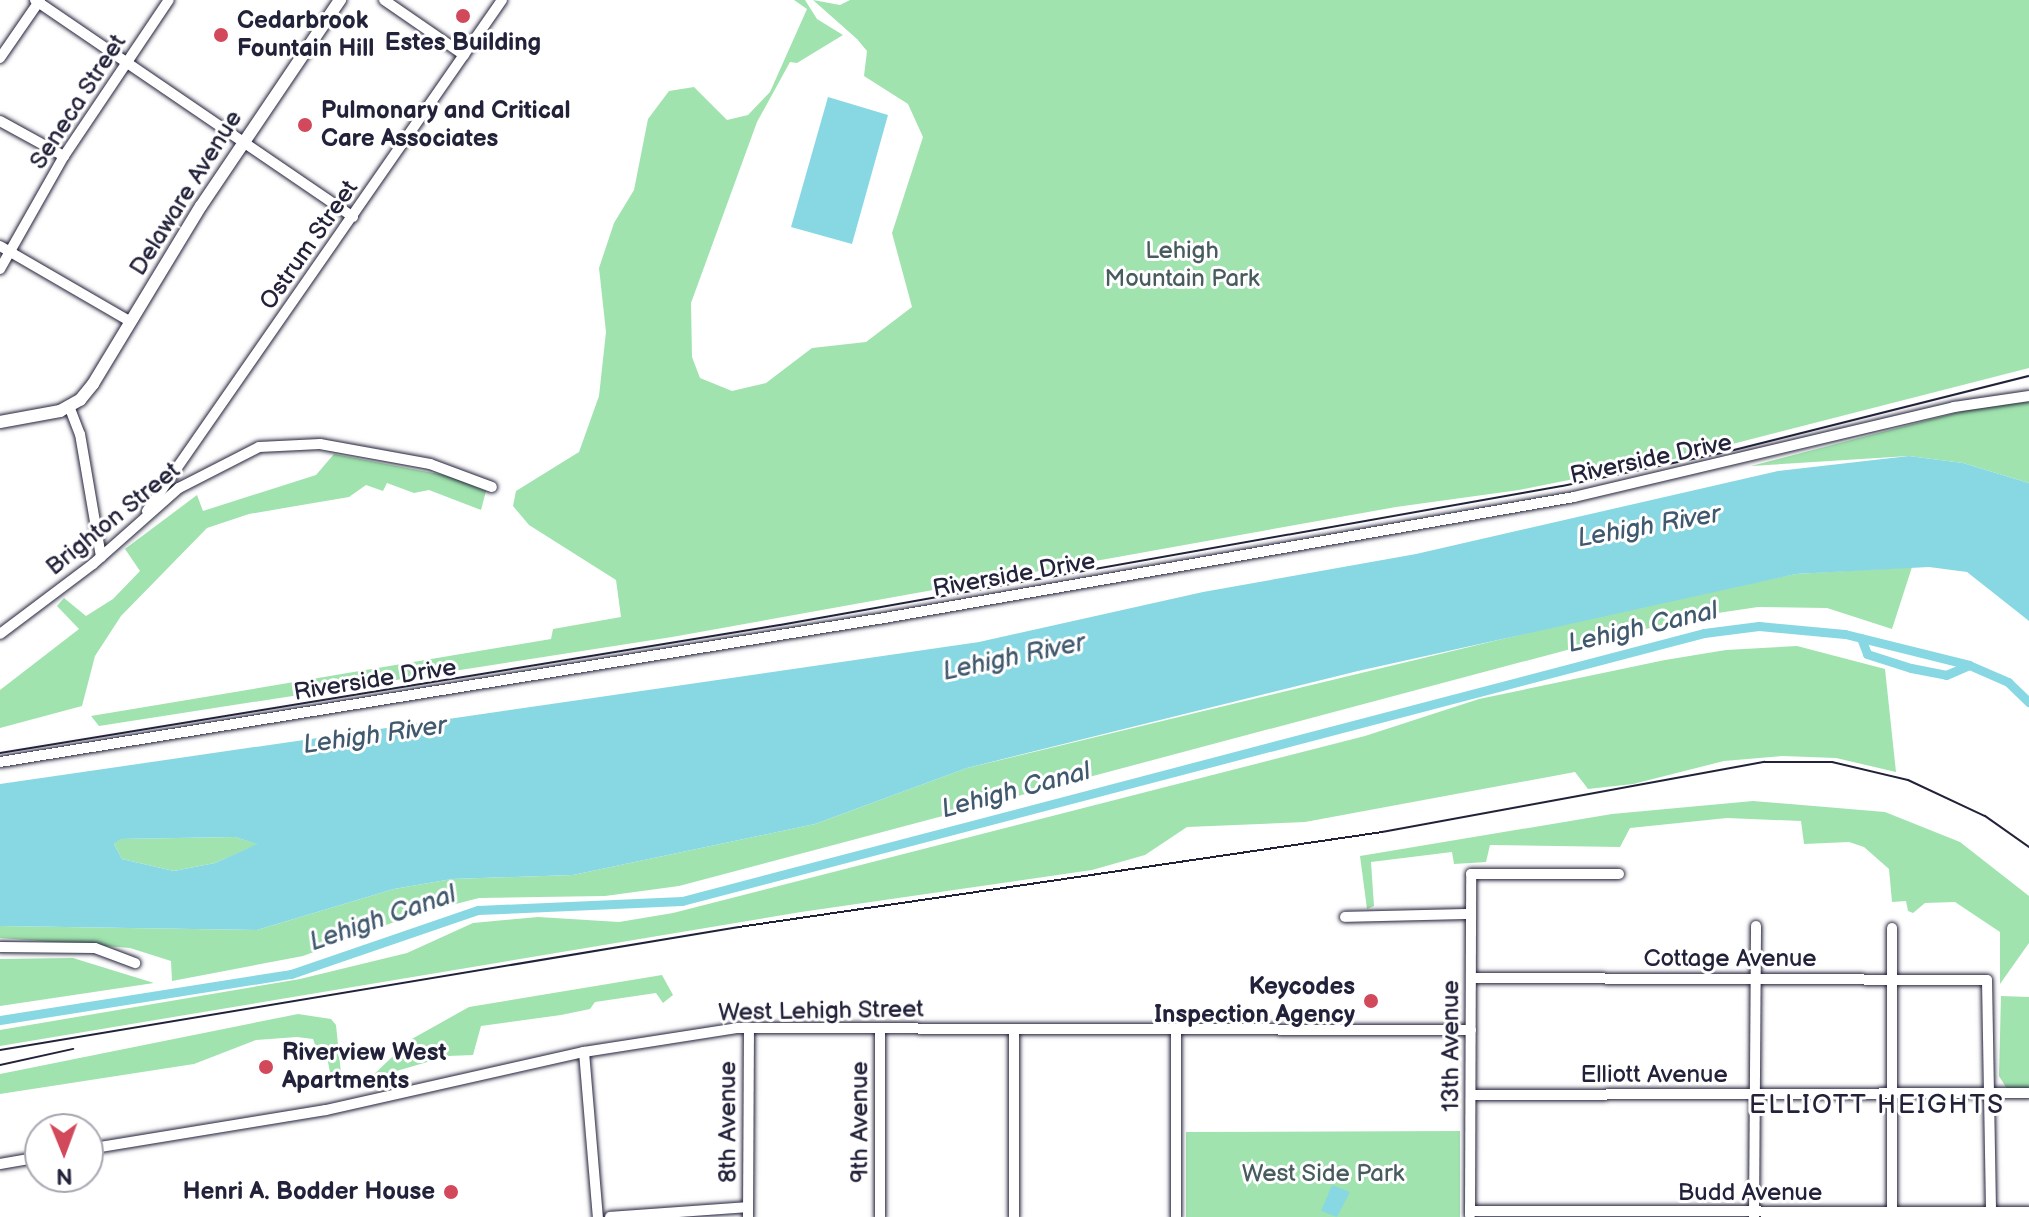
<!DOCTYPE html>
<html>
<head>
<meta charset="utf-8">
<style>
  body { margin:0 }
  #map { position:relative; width:2029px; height:1217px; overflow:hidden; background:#fff; font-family:"Balsamiq Sans",sans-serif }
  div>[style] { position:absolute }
  .green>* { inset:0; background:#a0e3ae }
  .water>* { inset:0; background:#88d8e4 }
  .canal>* { height:9px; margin:-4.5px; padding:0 4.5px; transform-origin:4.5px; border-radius:4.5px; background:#88d8e4 }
  .roads { filter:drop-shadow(0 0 2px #22223b) drop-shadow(0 0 2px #22223b) }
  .minor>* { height:10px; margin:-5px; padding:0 5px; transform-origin:5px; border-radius:5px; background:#fff }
  .major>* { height:12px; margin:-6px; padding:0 6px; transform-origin:6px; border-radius:6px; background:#fff }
  .rail>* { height:2px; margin:-1px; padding:0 1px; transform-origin:1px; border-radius:1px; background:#22223b }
  .dots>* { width:22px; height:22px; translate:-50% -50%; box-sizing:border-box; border:4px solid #fff; border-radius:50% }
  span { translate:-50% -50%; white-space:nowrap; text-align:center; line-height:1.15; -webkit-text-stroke:6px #fff; paint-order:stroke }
  .poi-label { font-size:24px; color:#22223b; font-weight:700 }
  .left { translate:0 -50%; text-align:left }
  .right { translate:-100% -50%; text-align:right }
  .street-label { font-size:24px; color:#22223b }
  .park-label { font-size:24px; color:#485c5e }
  .water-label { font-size:26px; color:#41596e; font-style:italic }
  .neighbourhood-label { font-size:26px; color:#22223b; letter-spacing:2px }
  .north { position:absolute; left:24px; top:1113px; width:80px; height:80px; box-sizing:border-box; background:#fff; border:2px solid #a7a7b1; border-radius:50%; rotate:179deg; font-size:22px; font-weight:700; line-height:32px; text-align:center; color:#22223b }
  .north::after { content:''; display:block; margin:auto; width:28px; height:36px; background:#d1495b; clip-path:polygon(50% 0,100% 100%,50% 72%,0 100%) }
</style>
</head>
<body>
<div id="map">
  <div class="green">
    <div style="clip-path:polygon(794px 0,805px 0,817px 19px,843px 35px,797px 63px,790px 62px,757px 122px,691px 303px,692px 357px,700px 378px,732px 391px,766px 383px,812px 348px,866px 342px,912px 307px,892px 233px,923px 137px,908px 104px,864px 76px,867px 51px,857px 39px,813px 0,840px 5px,850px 0,2029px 0,2029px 368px,1674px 459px,1519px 490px,1396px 507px,672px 637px,99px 726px,91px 716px,551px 639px,553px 629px,621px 617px,616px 580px,529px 525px,513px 506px,516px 491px,579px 452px,599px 396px,606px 332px,599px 268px,614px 223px,634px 190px,648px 119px,669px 91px,694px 87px,727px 120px,748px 115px,770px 92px,807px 9px)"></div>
    <div style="clip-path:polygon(2029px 402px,2029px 483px,1963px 463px,1909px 456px,1751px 466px,1994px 403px)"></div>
    <div style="clip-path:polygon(334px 454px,449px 476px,486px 491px,481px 510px,429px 490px,414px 493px,387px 483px,383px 491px,366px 485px,349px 497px,249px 514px,207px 528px,121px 616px,95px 656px,82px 706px,0 728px,0 690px,79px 629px,57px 606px,64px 598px,86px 616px,113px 599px,140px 571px,125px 549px,197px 495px,203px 511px,316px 475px)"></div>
    <div style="clip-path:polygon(1912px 567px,1892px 629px,1827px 608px,1758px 607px,1691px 617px,679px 886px,605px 896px,479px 898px,413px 915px,303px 956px,172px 981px,171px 961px,130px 948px,0 938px,0 926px,257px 930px,394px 889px,452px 879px,573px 875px,815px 824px,967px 768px,1647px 604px,1796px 574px)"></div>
    <div style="clip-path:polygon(1797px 646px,1885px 669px,1896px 772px,1836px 758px,1782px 756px,1724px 761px,1633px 784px,1588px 789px,1575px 772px,1305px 822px,1187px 827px,1145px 855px,1092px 870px,801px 912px,0 1046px,0 1030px,300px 979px,407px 953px,473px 923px,538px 917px,619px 922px,673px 913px,1365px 736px,1479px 699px,1665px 660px,1726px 650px)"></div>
    <div style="clip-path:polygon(1753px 801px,1885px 812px,1960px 842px,2029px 896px,2029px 943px,2000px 984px,2000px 932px,1955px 902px,1925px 903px,1913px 913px,1908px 911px,1906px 901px,1892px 902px,1889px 869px,1864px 847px,1849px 842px,1804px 844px,1801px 821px,1727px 818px,1630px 828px,1620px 847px,1490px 845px,1486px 862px,1454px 864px,1452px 852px,1371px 862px,1374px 906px,1367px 909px,1360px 856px,1612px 814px)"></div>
    <div style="clip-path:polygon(235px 837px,258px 844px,215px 863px,174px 871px,122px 859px,114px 844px,119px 839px)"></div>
    <div style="clip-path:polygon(73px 958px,154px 983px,0 1006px,0 959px)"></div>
    <div style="clip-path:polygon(662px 975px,673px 995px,663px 1003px,656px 993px,595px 1002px,590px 1009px,561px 1015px,481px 1026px,473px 1055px,448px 1056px,369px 1079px,410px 1040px,469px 1007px)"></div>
    <div style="clip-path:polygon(2001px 996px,2029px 997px,2029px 1090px,2007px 1089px,1999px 1076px)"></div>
    <div style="clip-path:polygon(298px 1014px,331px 1019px,336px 1025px,341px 1073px,330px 1072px,326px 1052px,318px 1053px,313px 1039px,297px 1037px,256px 1040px,194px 1064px,0 1094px,0 1074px)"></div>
    <div style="clip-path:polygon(1460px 1131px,1460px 1217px,1186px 1217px,1186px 1132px)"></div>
  </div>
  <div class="water">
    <div style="clip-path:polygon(828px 97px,888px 115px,852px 244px,791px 227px)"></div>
    <div style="clip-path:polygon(evenodd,1909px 456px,1963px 463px,2029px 483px,2029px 621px,1967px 572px,1929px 567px,1796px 574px,1358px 671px,967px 768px,815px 824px,573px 875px,452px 879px,394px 889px,257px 930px,0 926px,0 784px,979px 642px,1203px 592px,1416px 554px,1778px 471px,1909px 456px,235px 837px,257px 844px,215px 863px,174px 871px,122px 859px,114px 844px,120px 839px,235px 837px)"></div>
    <div style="clip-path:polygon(1332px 1185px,1350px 1192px,1337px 1217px,1321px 1211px)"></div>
  </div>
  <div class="canal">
    <div style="left:1861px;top:638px;width:17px;rotate:69deg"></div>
    <div style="left:1867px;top:654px;width:46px;rotate:17.7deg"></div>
    <div style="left:1911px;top:668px;width:36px;rotate:11deg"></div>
    <div style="left:1946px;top:675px;width:25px;rotate:-23deg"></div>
    <div style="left:0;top:1020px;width:295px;rotate:-9deg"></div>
    <div style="left:291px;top:974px;width:198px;rotate:-18.9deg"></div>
    <div style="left:478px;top:910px;width:204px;rotate:-2.5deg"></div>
    <div style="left:682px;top:901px;width:1057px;rotate:-14.69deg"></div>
    <div style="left:1704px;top:633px;width:55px;rotate:-7.3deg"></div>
    <div style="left:1759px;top:626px;width:86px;rotate:5.3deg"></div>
    <div style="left:1845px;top:634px;width:128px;rotate:14deg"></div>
    <div style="left:1969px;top:665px;width:43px;rotate:23.6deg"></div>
    <div style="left:2008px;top:682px;width:29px;rotate:44deg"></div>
  </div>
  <div class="roads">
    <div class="minor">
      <div style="left:35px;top:0;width:385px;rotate:34.3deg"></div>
      <div style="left:384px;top:0;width:97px;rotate:34.5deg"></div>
      <div style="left:0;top:58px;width:70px;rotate:-55.4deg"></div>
      <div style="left:0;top:121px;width:73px;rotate:28.7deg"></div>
      <div style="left:0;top:246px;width:151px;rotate:30.1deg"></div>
      <div style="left:0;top:269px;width:130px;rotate:-60.5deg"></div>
      <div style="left:64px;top:156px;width:188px;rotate:-56.1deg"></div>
      <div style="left:69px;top:406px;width:30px;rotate:69deg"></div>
      <div style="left:80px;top:434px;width:125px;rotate:80.3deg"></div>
      <div style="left:147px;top:511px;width:622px;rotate:-55.21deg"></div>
      <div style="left:0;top:634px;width:116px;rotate:-37deg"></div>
      <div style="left:93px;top:564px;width:115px;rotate:-41.5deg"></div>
      <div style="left:179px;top:488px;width:90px;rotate:-27.1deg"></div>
      <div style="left:259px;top:447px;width:61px;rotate:-2.8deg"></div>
      <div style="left:320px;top:444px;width:112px;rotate:10.3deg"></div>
      <div style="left:430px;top:464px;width:66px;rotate:20.4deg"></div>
      <div style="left:0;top:762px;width:902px;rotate:-9.25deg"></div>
      <div style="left:890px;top:617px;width:694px;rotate:-9.95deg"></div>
      <div style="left:1574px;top:497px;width:391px;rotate:-13.3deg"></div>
      <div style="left:1954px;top:407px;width:76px;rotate:-8.3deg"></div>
      <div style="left:1345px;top:917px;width:126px;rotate:-1.4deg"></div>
      <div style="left:1892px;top:928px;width:289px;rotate:90deg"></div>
      <div style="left:0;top:947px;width:95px;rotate:0.6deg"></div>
      <div style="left:95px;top:948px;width:43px;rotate:20.6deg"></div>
      <div style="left:1472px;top:978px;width:515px;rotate:0.22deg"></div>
      <div style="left:1987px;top:980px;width:237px;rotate:89deg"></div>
      <div style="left:584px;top:1052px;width:166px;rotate:85.2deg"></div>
      <div style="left:1471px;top:1095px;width:558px;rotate:-0.21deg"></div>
      <div style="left:88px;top:1149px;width:241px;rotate:-9.3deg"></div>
      <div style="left:326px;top:1110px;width:264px;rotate:-12.7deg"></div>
      <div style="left:584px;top:1052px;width:156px;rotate:-8.9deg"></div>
      <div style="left:738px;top:1028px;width:733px;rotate:0.16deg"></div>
      <div style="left:0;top:1164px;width:41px;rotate:-9.9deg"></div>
      <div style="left:1470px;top:1211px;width:559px;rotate:0.1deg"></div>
      <div style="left:1470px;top:1215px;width:341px;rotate:-89.8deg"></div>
      <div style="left:1471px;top:874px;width:148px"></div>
      <div style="left:610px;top:1217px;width:138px;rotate:-4.1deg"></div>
      <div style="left:748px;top:1217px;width:189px;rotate:-89.7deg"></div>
      <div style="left:880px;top:1217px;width:189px;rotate:-90deg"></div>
      <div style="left:1014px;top:1217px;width:188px;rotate:-90deg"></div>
      <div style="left:1176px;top:1217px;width:188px;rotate:-90deg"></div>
      <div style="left:1754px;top:1217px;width:291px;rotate:-89.6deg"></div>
    </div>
    <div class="major">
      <div style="left:0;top:422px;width:61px;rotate:-10.4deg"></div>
      <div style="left:60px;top:411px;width:23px;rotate:-29deg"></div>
      <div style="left:80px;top:400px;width:21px;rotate:-51deg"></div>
      <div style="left:93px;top:384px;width:208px;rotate:-58.8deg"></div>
      <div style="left:201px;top:206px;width:249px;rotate:-56deg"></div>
    </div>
  </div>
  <div class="rail">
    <div style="left:0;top:753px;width:790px;rotate:-9.32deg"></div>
    <div style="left:780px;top:625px;width:794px;rotate:-10.08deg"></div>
    <div style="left:1562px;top:486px;width:167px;rotate:-11.7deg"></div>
    <div style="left:1726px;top:452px;width:312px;rotate:-14.1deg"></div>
    <div style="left:0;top:1050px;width:749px;rotate:-9.45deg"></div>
    <div style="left:739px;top:927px;width:650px;rotate:-8.4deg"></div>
    <div style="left:1382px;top:832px;width:389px;rotate:-10.4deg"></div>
    <div style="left:1765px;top:762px;width:67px"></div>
    <div style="left:1832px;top:762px;width:78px;rotate:13.3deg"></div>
    <div style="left:1908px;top:780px;width:85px;rotate:25.1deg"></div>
    <div style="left:1985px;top:816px;width:54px;rotate:35.2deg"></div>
    <div style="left:0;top:1065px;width:75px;rotate:-12.4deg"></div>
  </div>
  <div class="dots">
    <div style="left:463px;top:16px;background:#d1495b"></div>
    <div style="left:221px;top:35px;background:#d1495b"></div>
    <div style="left:305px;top:125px;background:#d1495b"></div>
    <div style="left:1371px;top:1001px;background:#d1495b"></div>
    <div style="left:266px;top:1067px;background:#d1495b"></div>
    <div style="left:451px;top:1192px;background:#d1495b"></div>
  </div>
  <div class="poi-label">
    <span class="left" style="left:237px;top:35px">Cedarbrook<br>Fountain Hill</span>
    <span style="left:463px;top:43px">Estes Building</span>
    <span class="left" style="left:321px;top:125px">Pulmonary and Critical<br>Care Associates</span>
    <span class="right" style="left:1355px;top:1001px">Keycodes<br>Inspection Agency</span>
    <span class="left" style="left:282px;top:1067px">Riverview West<br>Apartments</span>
    <span class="right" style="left:435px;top:1192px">Henri A. Bodder House</span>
  </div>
  <div class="street-label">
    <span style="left:78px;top:102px;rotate:-57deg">Seneca Street</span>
    <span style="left:186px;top:193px;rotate:-58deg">Delaware Avenue</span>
    <span style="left:309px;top:245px;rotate:-55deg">Ostrum Street</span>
    <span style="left:1651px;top:459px;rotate:-12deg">Riverside Drive</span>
    <span style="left:113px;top:519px;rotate:-39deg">Brighton Street</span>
    <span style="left:1014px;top:575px;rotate:-10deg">Riverside Drive</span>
    <span style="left:375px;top:680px;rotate:-9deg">Riverside Drive</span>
    <span style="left:1730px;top:959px">Cottage Avenue</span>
    <span style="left:821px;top:1011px;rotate:-1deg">West Lehigh Street</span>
    <span style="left:1451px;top:1046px;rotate:-90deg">13th Avenue</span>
    <span style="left:1654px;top:1075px">Elliott Avenue</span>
    <span style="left:728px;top:1122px;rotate:-90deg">8th Avenue</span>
    <span style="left:860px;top:1122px;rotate:-90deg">9th Avenue</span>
    <span style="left:1750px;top:1193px">Budd Avenue</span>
  </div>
  <div class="park-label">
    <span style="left:1182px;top:265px">Lehigh<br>Mountain Park</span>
    <span style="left:1323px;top:1174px">West Side Park</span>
  </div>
  <div class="water-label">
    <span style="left:1649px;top:527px;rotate:-10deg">Lehigh River</span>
    <span style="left:1643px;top:628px;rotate:-13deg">Lehigh Canal</span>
    <span style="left:1014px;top:658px;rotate:-12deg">Lehigh River</span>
    <span style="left:375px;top:736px;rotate:-8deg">Lehigh River</span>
    <span style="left:1016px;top:791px;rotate:-15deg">Lehigh Canal</span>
    <span style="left:383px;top:919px;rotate:-19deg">Lehigh Canal</span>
  </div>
  <div class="neighbourhood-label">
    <span style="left:1877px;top:1106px">ELLIOTT HEIGHTS</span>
  </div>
  <div class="north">N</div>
</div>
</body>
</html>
